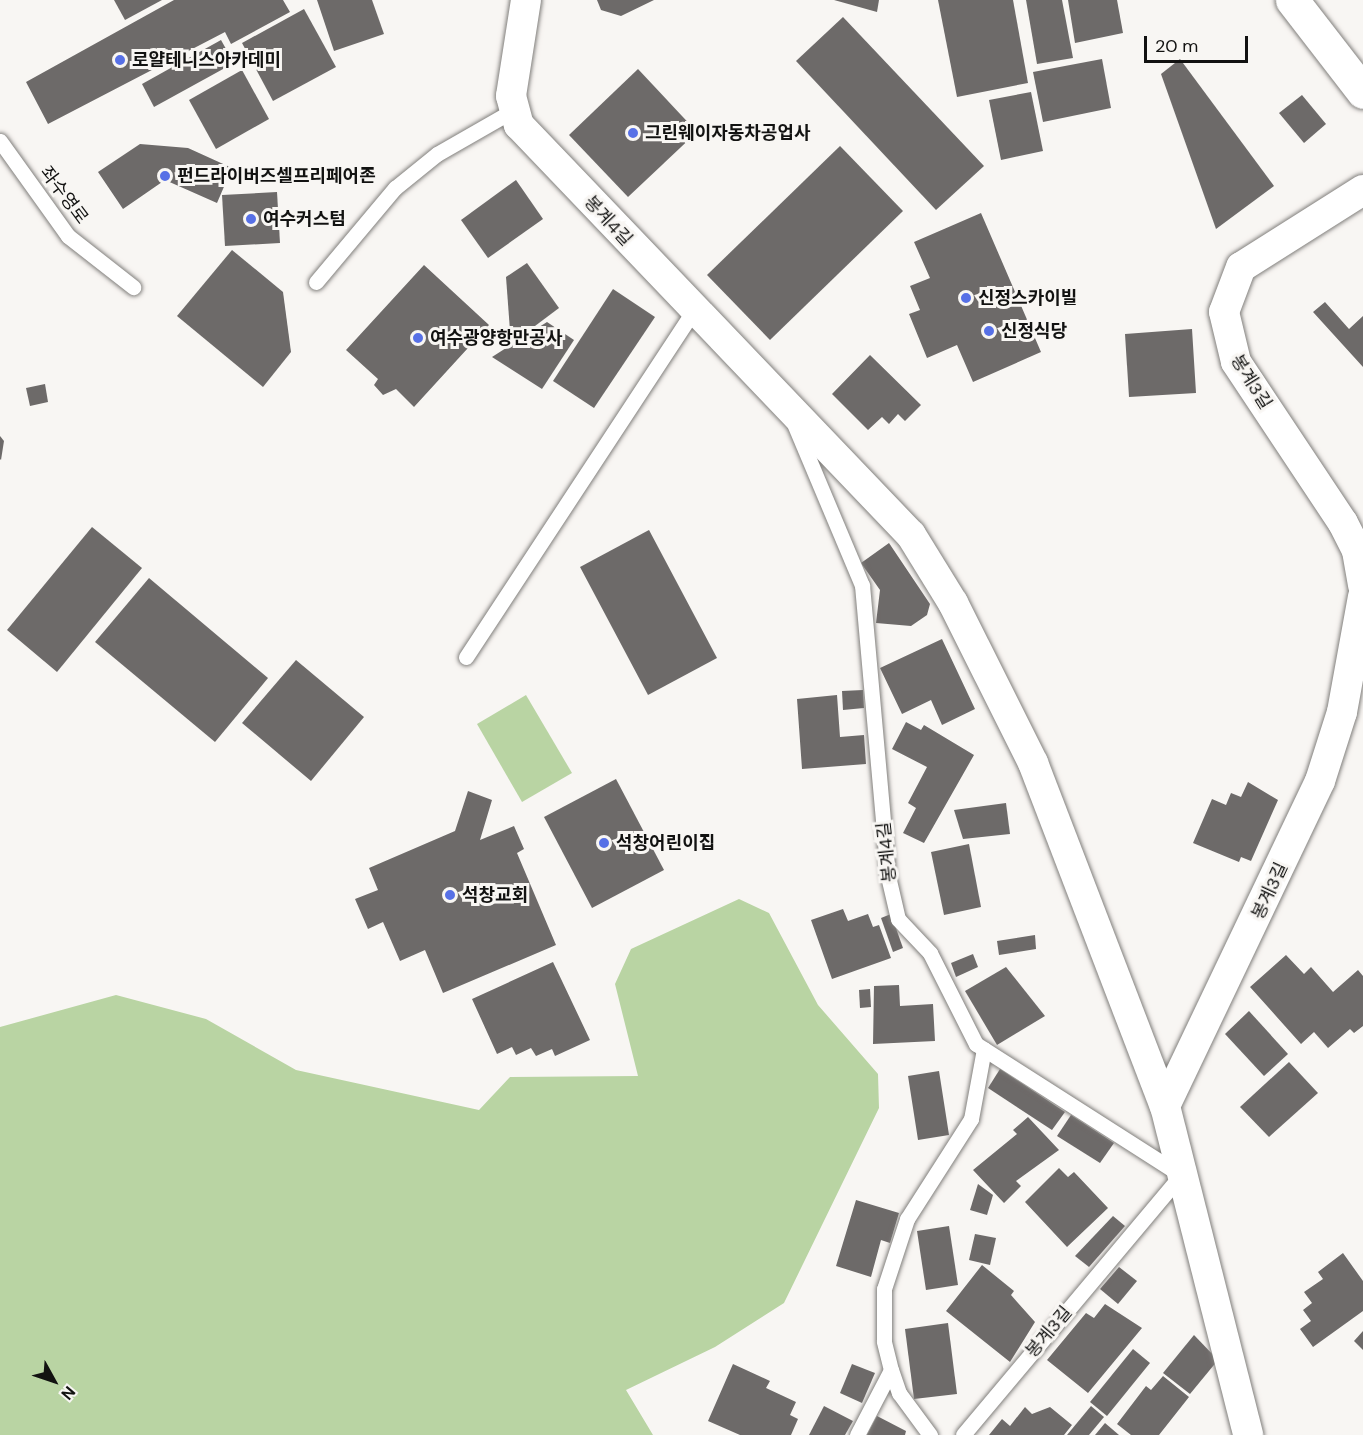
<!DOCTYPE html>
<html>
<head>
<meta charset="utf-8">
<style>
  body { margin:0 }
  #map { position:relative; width:1363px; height:1435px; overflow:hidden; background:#f8f6f3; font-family:"DM Sans","Noto Sans KR",sans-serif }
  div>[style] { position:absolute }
  .green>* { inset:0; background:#b9d4a3 }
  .building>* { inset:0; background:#6d6a69 }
  .roads { filter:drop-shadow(0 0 2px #817f7c) drop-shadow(0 0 2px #817f7c) }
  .service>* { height:15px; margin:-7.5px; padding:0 7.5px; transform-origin:7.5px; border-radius:7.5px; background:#fff }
  .minor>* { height:30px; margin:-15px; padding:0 15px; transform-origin:15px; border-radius:15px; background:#fff }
  .tertiary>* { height:33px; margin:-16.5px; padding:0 16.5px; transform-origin:16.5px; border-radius:16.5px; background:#fff }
  .dots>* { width:16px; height:16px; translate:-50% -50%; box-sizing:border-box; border:3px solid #f8f6f3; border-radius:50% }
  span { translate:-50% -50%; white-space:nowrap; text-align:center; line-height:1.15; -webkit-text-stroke:6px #f8f6f3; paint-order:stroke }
  .poi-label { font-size:18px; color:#121211; font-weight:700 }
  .left { translate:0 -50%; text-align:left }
  .street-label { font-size:18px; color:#121211 }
  .north { position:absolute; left:24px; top:1351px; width:60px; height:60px; -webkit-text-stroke:4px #f8f6f3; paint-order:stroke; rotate:130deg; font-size:16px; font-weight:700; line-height:24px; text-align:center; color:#121211 }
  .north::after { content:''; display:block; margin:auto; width:21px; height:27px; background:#121211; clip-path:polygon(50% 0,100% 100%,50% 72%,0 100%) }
  .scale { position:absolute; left:1144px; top:36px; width:104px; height:27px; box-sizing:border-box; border:3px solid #121211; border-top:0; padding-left:8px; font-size:18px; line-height:21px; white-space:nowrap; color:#121211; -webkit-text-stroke:4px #f8f6f3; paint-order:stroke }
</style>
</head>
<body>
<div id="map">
  <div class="green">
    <div style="clip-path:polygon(526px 695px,572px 773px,522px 802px,477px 724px)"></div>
    <div style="clip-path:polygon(739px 899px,769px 913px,818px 1005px,878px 1074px,879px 1108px,784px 1303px,715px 1347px,626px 1390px,653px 1435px,0 1435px,0 1027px,116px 995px,206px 1019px,296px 1070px,479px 1110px,510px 1077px,638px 1076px,615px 984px,631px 949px)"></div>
  </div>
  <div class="building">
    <div style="clip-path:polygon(114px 0,162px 0,125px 20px)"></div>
    <div style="clip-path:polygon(174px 0,283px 0,290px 12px,231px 44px,225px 32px,48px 124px,26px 82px)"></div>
    <div style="clip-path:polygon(317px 0,372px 0,384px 34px,334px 51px)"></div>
    <div style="clip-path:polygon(597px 0,654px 0,621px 16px,601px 10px)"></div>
    <div style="clip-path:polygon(834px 0,879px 0,877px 12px)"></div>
    <div style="clip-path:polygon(938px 0,1013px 0,1028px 83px,957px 97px)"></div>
    <div style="clip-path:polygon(1026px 0,1062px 0,1073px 58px,1037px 64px)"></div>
    <div style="clip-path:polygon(1068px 0,1117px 0,1123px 33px,1075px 43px)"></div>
    <div style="clip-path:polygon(304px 9px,336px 67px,273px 101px,242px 43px)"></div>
    <div style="clip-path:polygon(843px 17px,984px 166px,936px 210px,796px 61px)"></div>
    <div style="clip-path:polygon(221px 40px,234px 63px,154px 107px,142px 84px)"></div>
    <div style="clip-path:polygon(1102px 59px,1111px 108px,1043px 122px,1033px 72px)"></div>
    <div style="clip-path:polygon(1180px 59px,1274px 186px,1216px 229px,1161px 74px)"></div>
    <div style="clip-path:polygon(638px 69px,697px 132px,628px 197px,569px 135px)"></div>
    <div style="clip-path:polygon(242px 70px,269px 119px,216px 149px,189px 100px)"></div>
    <div style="clip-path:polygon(1031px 92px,1043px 151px,1001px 160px,989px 100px)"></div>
    <div style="clip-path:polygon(1302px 95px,1326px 124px,1304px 143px,1279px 113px)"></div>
    <div style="clip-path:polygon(140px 144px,188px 148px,232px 168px,217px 203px,165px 180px,123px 209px,98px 172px)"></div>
    <div style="clip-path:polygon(840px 146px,903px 211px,770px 340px,707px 275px)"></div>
    <div style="clip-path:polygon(516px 180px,543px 219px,488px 258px,461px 220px)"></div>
    <div style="clip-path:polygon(277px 192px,280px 243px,225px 246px,222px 195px)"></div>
    <div style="clip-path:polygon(981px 213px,1041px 352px,973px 382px,957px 345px,927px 358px,909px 314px,920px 310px,910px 286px,930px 278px,914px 242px)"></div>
    <div style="clip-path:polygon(232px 250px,283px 292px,291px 352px,263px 387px,177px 316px)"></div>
    <div style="clip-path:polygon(527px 263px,559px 308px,511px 344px,506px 277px)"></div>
    <div style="clip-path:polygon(424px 265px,489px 325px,414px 407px,396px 389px,383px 395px,374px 385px,378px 379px,346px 350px)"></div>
    <div style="clip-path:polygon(613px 289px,655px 317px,594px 408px,553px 381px)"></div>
    <div style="clip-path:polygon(1325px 302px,1349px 329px,1363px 316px,1363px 367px,1313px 312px)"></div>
    <div style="clip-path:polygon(547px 322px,574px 340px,542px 389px,492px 357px)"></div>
    <div style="clip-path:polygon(1192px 329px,1196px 393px,1129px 397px,1125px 334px)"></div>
    <div style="clip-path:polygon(870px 355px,921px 405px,905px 421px,898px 414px,889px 424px,882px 417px,868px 430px,832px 394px)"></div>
    <div style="clip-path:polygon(45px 384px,48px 402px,30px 406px,26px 388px)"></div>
    <div style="clip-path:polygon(0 436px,4px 441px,1px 460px,0 459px)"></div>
    <div style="clip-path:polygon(92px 527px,142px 568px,57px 672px,7px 630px)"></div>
    <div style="clip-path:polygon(649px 530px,717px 658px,648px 695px,580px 567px)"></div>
    <div style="clip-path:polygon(889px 543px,930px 604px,927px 615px,911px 626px,876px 623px,880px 590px,861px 563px)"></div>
    <div style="clip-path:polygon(149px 578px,268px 678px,215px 742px,95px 642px)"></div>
    <div style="clip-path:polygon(942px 639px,975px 709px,942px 725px,931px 700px,902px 714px,880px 668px)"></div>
    <div style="clip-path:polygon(296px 660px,364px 717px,311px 781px,242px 723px)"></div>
    <div style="clip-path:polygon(863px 690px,864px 708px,843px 710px,842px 691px)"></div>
    <div style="clip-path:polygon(837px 695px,840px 737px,864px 735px,866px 764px,802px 769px,797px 699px)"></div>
    <div style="clip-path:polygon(906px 722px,921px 730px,924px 725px,974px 755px,924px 843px,903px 833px,916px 808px,908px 803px,927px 767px,892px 749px)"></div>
    <div style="clip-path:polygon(616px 779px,664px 870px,592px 908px,544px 817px)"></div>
    <div style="clip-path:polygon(1248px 782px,1278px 800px,1251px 861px,1241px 857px,1239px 862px,1193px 843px,1212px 799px,1226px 805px,1231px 793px,1241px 797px)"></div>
    <div style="clip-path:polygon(468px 791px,492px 800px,480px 840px,514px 826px,524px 849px,517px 853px,556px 945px,443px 993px,425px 950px,400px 961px,383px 922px,368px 929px,355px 899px,378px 890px,369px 868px,455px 831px)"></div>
    <div style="clip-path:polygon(1006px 803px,1010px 834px,963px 839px,954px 810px)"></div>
    <div style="clip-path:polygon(969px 844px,981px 907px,944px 915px,931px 852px)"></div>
    <div style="clip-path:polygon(843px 909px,848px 921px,868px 914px,873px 927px,879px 925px,891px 958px,832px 979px,811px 920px)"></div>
    <div style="clip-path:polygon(891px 914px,903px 948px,893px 952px,881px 918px)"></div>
    <div style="clip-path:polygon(1035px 935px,1036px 949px,999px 955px,997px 941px)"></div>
    <div style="clip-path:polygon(973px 954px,978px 967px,956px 977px,951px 963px)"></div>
    <div style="clip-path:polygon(1286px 955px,1304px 974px,1311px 967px,1333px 992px,1358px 970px,1363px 976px,1363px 1026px,1354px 1033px,1350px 1029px,1328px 1048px,1314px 1032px,1301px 1044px,1250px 987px)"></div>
    <div style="clip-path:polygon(553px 962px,590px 1040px,555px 1056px,552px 1049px,536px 1056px,531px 1048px,516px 1055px,512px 1047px,497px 1054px,472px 999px)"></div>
    <div style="clip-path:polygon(1006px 967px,1045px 1016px,997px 1045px,965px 991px)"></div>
    <div style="clip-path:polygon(899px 985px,900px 1006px,933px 1004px,935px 1041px,873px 1044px,874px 986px)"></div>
    <div style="clip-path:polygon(870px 989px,871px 1007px,860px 1008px,859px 990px)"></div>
    <div style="clip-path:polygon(1249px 1011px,1288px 1054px,1264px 1076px,1225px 1034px)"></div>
    <div style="clip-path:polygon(1289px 1062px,1318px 1093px,1269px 1137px,1240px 1107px)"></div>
    <div style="clip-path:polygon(1000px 1069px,1065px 1112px,1052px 1130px,988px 1088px)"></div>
    <div style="clip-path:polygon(939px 1071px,949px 1135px,918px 1140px,908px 1076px)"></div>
    <div style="clip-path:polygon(1071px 1115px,1114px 1143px,1100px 1163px,1057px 1136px)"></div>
    <div style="clip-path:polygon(1028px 1117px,1059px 1150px,1016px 1181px,1021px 1186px,1004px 1203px,973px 1170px,1017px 1134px,1013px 1130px)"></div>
    <div style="clip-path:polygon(1059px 1168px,1068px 1177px,1074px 1172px,1108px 1208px,1067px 1247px,1025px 1202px)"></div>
    <div style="clip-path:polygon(978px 1184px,993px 1195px,987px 1215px,970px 1210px)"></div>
    <div style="clip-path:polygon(856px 1200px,899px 1213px,890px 1243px,881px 1240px,871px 1277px,836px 1266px)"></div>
    <div style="clip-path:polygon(1113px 1216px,1125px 1226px,1089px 1267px,1075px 1256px)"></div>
    <div style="clip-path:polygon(949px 1226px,958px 1285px,926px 1290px,917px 1231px)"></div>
    <div style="clip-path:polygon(975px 1234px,996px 1238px,990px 1265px,969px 1260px)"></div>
    <div style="clip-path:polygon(1343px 1253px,1363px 1281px,1363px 1311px,1313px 1347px,1300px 1329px,1311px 1321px,1303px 1310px,1312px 1303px,1304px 1292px,1323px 1279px,1318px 1272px)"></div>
    <div style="clip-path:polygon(982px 1265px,1014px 1291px,1011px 1295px,1035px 1322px,1010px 1362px,946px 1311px)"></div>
    <div style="clip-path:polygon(1119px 1267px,1137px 1281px,1118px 1304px,1100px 1289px)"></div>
    <div style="clip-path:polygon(1105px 1304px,1142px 1328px,1088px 1393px,1047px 1360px,1086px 1313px,1094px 1318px)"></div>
    <div style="clip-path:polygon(948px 1323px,957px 1394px,914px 1399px,905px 1329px)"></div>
    <div style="clip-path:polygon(1363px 1331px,1363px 1350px,1354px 1341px)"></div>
    <div style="clip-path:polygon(1194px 1335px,1218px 1360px,1190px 1394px,1163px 1373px)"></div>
    <div style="clip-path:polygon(1133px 1349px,1150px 1363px,1107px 1416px,1090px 1402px)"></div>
    <div style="clip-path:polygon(733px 1364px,770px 1381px,766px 1388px,796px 1402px,790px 1415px,798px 1419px,791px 1435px,740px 1435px,708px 1421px)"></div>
    <div style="clip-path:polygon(852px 1364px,875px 1373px,862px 1403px,840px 1393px)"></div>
    <div style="clip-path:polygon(1163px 1376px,1189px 1397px,1159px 1435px,1131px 1435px,1117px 1424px,1146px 1386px,1151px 1390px)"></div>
    <div style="clip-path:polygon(824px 1406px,853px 1421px,845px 1435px,809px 1435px)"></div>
    <div style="clip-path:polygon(1091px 1406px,1104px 1417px,1089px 1435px,1067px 1435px)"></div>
    <div style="clip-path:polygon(1025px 1407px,1032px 1414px,1050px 1407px,1072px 1425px,1064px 1435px,989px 1435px,1002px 1419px,1010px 1426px)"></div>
    <div style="clip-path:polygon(877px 1416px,906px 1431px,905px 1435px,867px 1435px)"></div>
    <div style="clip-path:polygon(1105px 1423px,1119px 1435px,1095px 1435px)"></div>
  </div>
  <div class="roads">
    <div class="service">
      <div style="left:0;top:141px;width:117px;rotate:54.4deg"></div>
      <div style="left:68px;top:236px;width:83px;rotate:38.1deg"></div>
      <div style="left:316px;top:282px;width:123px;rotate:-50deg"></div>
      <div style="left:395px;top:188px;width:54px;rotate:-39deg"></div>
      <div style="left:437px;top:154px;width:86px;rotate:-29.8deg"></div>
      <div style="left:795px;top:426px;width:173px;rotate:67.2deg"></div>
      <div style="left:862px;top:585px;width:292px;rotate:84.9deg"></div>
      <div style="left:888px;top:876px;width:44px;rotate:76.9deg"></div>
      <div style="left:898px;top:919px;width:47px;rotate:46.7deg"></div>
      <div style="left:930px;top:953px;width:102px;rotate:63.2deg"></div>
      <div style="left:976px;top:1044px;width:243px;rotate:32.6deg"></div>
      <div style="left:1181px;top:1175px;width:339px;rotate:130deg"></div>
      <div style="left:466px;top:657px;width:413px;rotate:-56.7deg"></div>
      <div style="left:857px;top:1435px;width:73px;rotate:-62.4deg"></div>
      <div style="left:930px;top:1435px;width:52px;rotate:-126.4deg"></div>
      <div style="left:899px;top:1393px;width:24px;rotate:-109deg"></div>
      <div style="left:891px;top:1370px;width:30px;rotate:-104deg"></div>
      <div style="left:884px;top:1341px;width:52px;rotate:-90deg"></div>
      <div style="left:884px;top:1289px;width:74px;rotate:-71.8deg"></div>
      <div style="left:907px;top:1219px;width:119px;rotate:-57.4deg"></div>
      <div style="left:971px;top:1119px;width:71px;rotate:-79.5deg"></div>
    </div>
    <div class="minor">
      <div style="left:526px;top:0;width:97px;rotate:98.9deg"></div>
      <div style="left:511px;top:96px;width:30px;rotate:75deg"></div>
      <div style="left:519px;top:125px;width:567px;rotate:46.29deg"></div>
      <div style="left:911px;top:535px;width:80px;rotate:58.3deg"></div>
      <div style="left:953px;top:603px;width:179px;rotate:63.4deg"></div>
      <div style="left:1033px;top:763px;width:368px;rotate:69deg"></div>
      <div style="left:1165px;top:1106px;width:339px;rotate:75.8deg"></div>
      <div style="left:1363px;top:190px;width:144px;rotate:147.7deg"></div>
      <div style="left:1241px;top:267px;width:48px;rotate:110.7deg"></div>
      <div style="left:1224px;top:312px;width:51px;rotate:76.5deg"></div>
      <div style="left:1236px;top:362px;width:193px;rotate:56.4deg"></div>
      <div style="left:1343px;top:523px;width:31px;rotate:63deg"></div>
      <div style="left:1357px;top:551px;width:35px;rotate:80deg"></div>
      <div style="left:1165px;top:1106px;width:360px;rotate:-64.5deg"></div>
      <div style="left:1320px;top:781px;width:72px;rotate:-72.3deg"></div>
      <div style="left:1342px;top:712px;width:117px;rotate:-79.7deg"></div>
    </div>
    <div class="tertiary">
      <div style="left:1292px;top:0;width:116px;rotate:52.3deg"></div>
    </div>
  </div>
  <div class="dots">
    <div style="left:120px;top:60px;background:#5770e6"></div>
    <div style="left:633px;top:133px;background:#5770e6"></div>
    <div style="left:165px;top:176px;background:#5770e6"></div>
    <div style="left:251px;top:219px;background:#5770e6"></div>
    <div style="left:966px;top:298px;background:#5770e6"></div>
    <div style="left:989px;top:331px;background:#5770e6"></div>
    <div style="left:418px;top:338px;background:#5770e6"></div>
    <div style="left:604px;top:843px;background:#5770e6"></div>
    <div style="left:450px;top:895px;background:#5770e6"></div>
  </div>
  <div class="poi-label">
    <span class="left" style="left:132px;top:60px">로얄테니스아카데미</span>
    <span class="left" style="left:645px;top:133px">그린웨이자동차공업사</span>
    <span class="left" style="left:177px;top:176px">펀드라이버즈셀프리페어존</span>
    <span class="left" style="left:263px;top:219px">여수커스텀</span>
    <span class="left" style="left:978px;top:298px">신정스카이빌</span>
    <span class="left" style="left:1001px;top:331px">신정식당</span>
    <span class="left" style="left:430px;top:338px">여수광양항만공사</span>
    <span class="left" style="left:616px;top:843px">석창어린이집</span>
    <span class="left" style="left:462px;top:895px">석창교회</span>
  </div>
  <div class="street-label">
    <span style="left:64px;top:195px;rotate:53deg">좌수영로</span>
    <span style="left:608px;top:221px;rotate:47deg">봉계4길</span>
    <span style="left:1251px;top:382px;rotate:58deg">봉계3길</span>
    <span style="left:887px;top:852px;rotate:-96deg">봉계4길</span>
    <span style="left:1270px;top:891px;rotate:-65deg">봉계3길</span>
    <span style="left:1049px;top:1332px;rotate:-50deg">봉계3길</span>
  </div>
  <div class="north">N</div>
  <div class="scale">20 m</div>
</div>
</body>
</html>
